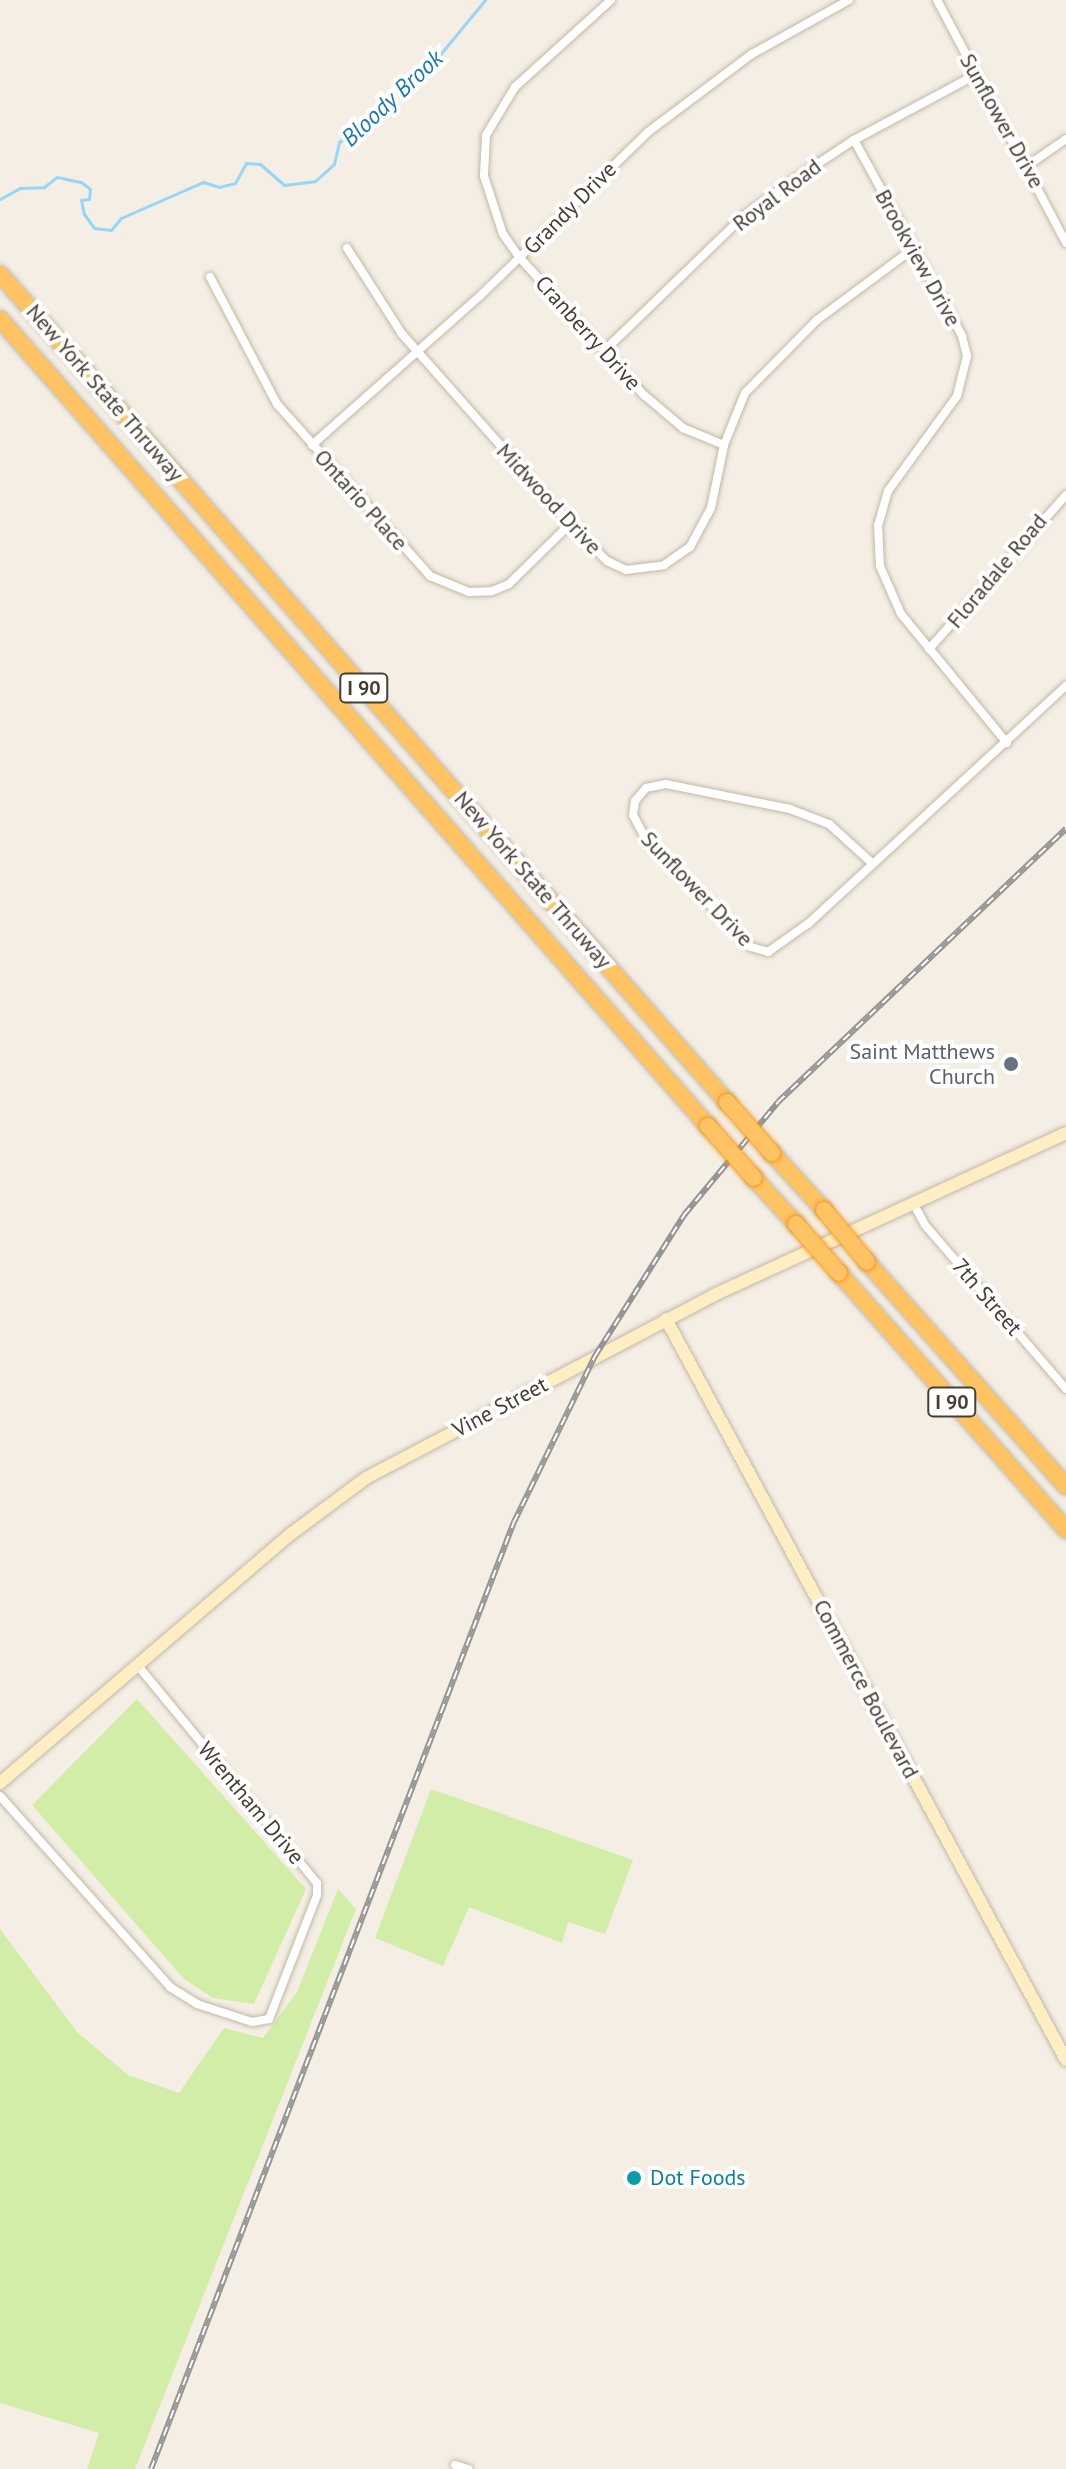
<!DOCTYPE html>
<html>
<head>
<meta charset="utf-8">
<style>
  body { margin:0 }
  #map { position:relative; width:1066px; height:2469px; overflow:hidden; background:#f4eee4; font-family:"PT Sans",sans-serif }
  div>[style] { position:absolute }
  .green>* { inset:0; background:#d2eda7 }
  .stream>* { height:3px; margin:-1.5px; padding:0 1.5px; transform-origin:1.5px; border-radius:1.5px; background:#98d6f8 }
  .roads { filter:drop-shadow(0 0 2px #c3b8a8) drop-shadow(0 0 2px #c3b8a8) }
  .street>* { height:8px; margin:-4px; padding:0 4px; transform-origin:4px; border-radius:4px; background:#fff }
  .secondary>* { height:12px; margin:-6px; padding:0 6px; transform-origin:6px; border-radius:6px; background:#ffedc3 }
  .highway>* { height:16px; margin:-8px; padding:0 8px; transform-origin:8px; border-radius:8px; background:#ffc364 }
  .rail>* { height:6px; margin-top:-3px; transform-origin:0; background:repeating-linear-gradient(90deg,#fff 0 9px,#959595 0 18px); box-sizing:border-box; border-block:2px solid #959595 }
  .bridges { filter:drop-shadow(0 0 2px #ef9923) drop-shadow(0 0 2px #ef9923) }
  .highway-bridge>* { height:16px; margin:-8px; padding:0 8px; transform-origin:8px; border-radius:8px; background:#ffc364 }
  .dots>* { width:22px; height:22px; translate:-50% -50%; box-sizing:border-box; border:4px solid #fff; border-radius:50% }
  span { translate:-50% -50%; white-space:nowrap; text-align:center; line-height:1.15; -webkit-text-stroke:8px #fff; paint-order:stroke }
  .shield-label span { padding:2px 6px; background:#fff; border:2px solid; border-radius:6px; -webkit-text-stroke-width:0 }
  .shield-label { font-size:20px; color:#473e33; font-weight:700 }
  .street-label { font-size:22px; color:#473e33 }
  .worship-label { font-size:22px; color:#5b616d }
  .right { translate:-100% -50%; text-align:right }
  .culture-label { font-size:22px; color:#0d838f }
  .left { translate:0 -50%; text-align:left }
  .water-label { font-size:24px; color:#1e78ae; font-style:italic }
</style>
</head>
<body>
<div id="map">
  <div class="green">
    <div style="clip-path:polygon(137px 1699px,306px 1889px,254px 2004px,213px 1998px,184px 1979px,32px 1805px)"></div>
    <div style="clip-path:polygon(431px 1789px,633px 1860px,605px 1934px,568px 1922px,562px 1943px,469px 1907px,443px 1966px,375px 1938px)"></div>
    <div style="clip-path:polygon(338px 1889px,356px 1909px,135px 2469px,87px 2469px,99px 2433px,0 2403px,0 1929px,77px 2032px,128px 2075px,179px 2093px,224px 2028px,263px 2038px,297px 1992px)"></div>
  </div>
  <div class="stream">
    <div style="left:0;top:199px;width:23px;rotate:-29deg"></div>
    <div style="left:20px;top:188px;width:24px;rotate:-2deg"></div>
    <div style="left:44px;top:187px;width:16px;rotate:-38deg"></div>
    <div style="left:57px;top:177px;width:25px;rotate:12deg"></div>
    <div style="left:81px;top:182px;width:11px;rotate:38deg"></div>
    <div style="left:90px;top:189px;width:10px;rotate:96deg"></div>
    <div style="left:89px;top:199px;width:8px;rotate:173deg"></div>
    <div style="left:81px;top:200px;width:14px;rotate:78deg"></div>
    <div style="left:84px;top:214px;width:17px;rotate:54deg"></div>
    <div style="left:94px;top:228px;width:17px;rotate:7deg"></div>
    <div style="left:111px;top:230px;width:16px;rotate:-50deg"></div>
    <div style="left:121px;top:218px;width:90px;rotate:-23.7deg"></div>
    <div style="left:203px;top:182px;width:17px;rotate:17deg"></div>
    <div style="left:219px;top:187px;width:16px;rotate:-14deg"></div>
    <div style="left:235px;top:183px;width:23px;rotate:-61deg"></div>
    <div style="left:246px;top:163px;width:14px;rotate:4deg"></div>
    <div style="left:260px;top:164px;width:32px;rotate:41deg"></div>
    <div style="left:284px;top:185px;width:31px;rotate:-7deg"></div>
    <div style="left:315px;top:181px;width:25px;rotate:-42deg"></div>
    <div style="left:334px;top:164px;width:23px;rotate:-77deg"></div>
    <div style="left:339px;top:142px;width:39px;rotate:-30deg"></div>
    <div style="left:373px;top:122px;width:34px;rotate:-52deg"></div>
    <div style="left:394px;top:95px;width:50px;rotate:-39.4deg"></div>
    <div style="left:433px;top:63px;width:82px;rotate:-50.5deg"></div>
  </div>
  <div class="roads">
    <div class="street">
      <div style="left:611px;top:0;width:130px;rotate:137.8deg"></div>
      <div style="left:515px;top:87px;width:56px;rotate:121.1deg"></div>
      <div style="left:486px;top:135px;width:41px;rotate:92.8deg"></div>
      <div style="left:484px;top:176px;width:61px;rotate:71.9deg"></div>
      <div style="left:503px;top:234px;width:29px;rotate:55deg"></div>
      <div style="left:520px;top:258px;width:185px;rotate:47.9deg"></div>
      <div style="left:644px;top:395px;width:51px;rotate:40.2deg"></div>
      <div style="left:683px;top:428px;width:44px;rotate:22.5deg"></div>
      <div style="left:937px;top:0;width:275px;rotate:62deg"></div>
      <div style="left:854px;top:140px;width:224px;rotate:61.1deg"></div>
      <div style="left:962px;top:336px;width:21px;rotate:76deg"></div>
      <div style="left:967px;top:356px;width:41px;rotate:104deg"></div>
      <div style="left:957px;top:396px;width:117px;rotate:126deg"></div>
      <div style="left:888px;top:491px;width:35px;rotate:106deg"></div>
      <div style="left:878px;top:525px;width:41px;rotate:87.2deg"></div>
      <div style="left:880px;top:566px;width:52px;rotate:66.4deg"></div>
      <div style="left:901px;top:614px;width:167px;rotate:50.6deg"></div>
      <div style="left:1027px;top:166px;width:47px;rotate:-34.7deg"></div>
      <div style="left:347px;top:248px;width:102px;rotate:57.4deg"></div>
      <div style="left:402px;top:334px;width:254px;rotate:48.5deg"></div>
      <div style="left:570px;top:524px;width:52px;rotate:45deg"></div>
      <div style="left:607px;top:561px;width:21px;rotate:25deg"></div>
      <div style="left:626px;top:570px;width:38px;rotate:-7deg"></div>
      <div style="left:664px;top:565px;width:32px;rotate:-35deg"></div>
      <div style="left:690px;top:547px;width:44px;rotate:-61.7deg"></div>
      <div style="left:711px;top:508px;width:64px;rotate:-78.3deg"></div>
      <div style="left:724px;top:445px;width:56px;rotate:-68deg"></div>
      <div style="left:745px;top:393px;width:103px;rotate:-45.4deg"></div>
      <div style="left:817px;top:320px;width:119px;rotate:-36.5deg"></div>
      <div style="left:210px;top:277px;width:144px;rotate:62.2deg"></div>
      <div style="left:277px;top:404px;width:230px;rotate:48.3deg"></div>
      <div style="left:430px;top:576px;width:42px;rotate:22.3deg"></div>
      <div style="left:469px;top:592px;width:23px;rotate:-2deg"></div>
      <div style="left:492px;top:591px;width:18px;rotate:-22deg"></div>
      <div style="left:509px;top:584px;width:86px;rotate:-44.5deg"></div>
      <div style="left:604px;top:351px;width:194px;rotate:-44deg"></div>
      <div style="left:744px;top:216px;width:61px;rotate:-36.3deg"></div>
      <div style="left:793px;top:180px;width:73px;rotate:-33.3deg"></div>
      <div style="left:854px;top:140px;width:137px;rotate:-28.2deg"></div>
      <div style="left:312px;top:445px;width:225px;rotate:-41.6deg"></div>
      <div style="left:480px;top:296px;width:235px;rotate:-44.3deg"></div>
      <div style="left:648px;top:132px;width:130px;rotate:-36.9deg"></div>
      <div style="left:752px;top:54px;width:111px;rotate:-29.1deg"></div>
      <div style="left:929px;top:649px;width:206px;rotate:-48.3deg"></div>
      <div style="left:873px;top:864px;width:59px;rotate:-137.7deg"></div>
      <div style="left:829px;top:824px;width:42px;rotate:-159deg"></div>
      <div style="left:790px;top:809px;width:126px;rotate:-168.6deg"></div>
      <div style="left:666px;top:784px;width:20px;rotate:169deg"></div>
      <div style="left:646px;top:788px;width:17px;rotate:130deg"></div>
      <div style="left:635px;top:801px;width:14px;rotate:98deg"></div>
      <div style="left:633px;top:815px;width:26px;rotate:62deg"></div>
      <div style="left:645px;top:838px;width:152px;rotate:45.8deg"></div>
      <div style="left:751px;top:947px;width:18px;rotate:16deg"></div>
      <div style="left:768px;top:952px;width:50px;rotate:-35.3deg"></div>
      <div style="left:809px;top:923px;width:350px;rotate:-42.7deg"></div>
      <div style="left:913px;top:1203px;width:25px;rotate:61deg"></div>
      <div style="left:925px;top:1225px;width:216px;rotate:49.3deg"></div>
      <div style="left:0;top:1796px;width:256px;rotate:48.3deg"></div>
      <div style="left:170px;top:1987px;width:32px;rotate:32deg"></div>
      <div style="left:197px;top:2004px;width:58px;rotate:18.1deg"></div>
      <div style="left:252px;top:2022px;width:17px;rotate:-10deg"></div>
      <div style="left:269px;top:2019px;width:133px;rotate:-68.8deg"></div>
      <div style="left:317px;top:1895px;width:12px;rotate:-90deg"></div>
      <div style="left:317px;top:1883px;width:283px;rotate:-129.5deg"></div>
      <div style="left:455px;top:2465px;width:14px;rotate:17deg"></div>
    </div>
    <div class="secondary">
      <div style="left:666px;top:1319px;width:842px;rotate:61.64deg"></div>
      <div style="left:0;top:1783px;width:384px;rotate:-40.6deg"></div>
      <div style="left:292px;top:1533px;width:92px;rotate:-36.6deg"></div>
      <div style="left:366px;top:1478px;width:393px;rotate:-27.7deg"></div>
      <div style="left:714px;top:1295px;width:387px;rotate:-24.7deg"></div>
    </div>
    <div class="highway">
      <div style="left:0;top:274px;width:1102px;rotate:48.72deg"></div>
      <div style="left:0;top:319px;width:1074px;rotate:48.74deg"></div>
      <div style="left:772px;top:1153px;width:77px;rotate:47.6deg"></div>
      <div style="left:754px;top:1178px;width:62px;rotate:47.6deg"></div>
      <div style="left:867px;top:1262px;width:300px;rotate:48.4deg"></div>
      <div style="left:839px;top:1273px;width:343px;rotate:48.5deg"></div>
    </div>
  </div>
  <div class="rail">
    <div style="left:151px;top:2469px;width:1014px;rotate:-69.03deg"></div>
    <div style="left:514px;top:1522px;width:185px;rotate:-64deg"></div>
    <div style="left:595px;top:1356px;width:167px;rotate:-57.7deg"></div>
    <div style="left:684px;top:1215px;width:147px;rotate:-50.2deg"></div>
    <div style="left:778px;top:1102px;width:397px;rotate:-43.5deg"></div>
  </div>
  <div class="bridges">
    <div class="highway-bridge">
      <div style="left:727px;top:1102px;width:68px;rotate:48.6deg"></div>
      <div style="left:708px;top:1126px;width:69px;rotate:48.5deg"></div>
      <div style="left:824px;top:1210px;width:67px;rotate:50.4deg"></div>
      <div style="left:796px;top:1224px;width:65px;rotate:48.7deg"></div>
    </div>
  </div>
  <div class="dots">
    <div style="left:1011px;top:1064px;background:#6b7280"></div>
    <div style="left:634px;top:2178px;background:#0f9aa8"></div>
  </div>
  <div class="shield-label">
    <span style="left:364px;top:688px">I 90</span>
    <span style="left:952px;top:1402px">I 90</span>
  </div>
  <div class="street-label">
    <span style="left:1002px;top:121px;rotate:61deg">Sunflower Drive</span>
    <span style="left:777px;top:195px;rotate:-37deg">Royal Road</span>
    <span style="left:570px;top:208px;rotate:-45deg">Grandy Drive</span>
    <span style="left:918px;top:258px;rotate:61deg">Brookview Drive</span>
    <span style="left:588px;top:333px;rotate:48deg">Cranberry Drive</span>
    <span style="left:105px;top:393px;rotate:49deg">New York State Thruway</span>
    <span style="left:549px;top:499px;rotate:47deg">Midwood Drive</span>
    <span style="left:361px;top:500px;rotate:48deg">Ontario Place</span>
    <span style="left:997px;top:571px;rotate:-50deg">Floradale Road</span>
    <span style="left:533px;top:880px;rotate:49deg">New York State Thruway</span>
    <span style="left:697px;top:889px;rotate:46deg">Sunflower Drive</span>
    <span style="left:987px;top:1297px;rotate:49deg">7th Street</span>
    <span style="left:500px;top:1407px;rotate:-28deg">Vine Street</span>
    <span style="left:866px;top:1689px;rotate:62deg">Commerce Boulevard</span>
    <span style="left:251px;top:1803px;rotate:50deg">Wrentham Drive</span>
  </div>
  <div class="worship-label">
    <span class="right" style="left:995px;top:1064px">Saint Matthews<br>Church</span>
  </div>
  <div class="culture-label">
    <span class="left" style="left:650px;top:2178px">Dot Foods</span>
  </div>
  <div class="water-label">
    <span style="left:392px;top:98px;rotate:-43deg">Bloody Brook</span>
  </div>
</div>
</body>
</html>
